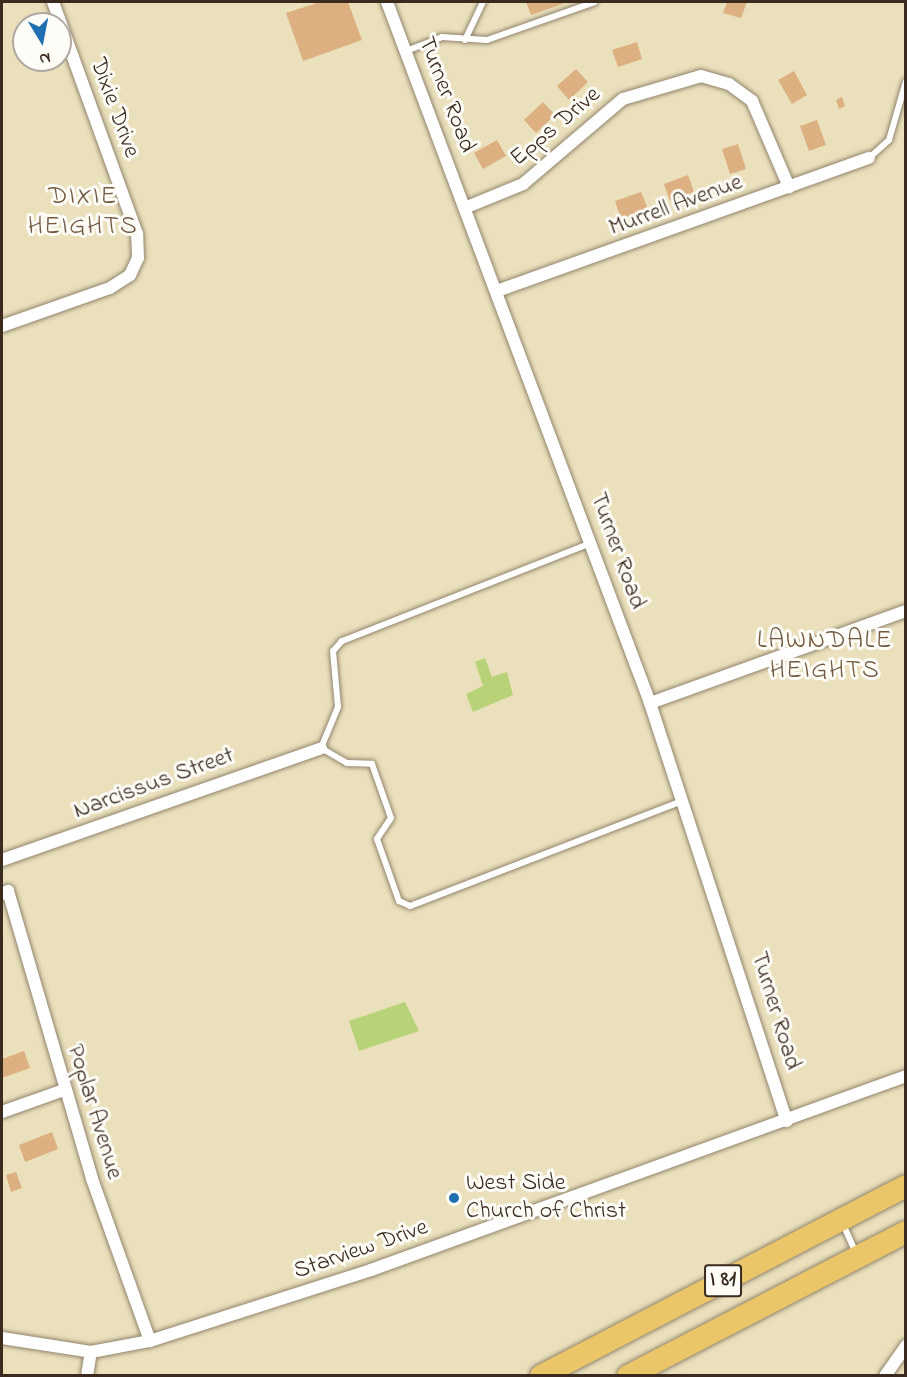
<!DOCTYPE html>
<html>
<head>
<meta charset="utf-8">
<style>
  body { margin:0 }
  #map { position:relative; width:907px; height:1377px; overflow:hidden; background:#eae0bc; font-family:"Indie Flower",sans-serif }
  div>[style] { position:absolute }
  .green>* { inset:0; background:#b8d278 }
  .building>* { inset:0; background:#dcb080 }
  .roads { filter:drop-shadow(0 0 2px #92856d) drop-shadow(0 0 2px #92856d) }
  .service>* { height:6px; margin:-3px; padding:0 3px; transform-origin:3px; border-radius:3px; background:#fff }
  .minor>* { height:12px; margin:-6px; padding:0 6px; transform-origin:6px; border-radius:6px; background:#fff }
  .motorway>* { height:22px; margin:-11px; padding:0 11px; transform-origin:11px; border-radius:11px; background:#eac669 }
  .dots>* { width:16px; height:16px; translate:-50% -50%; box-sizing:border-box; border:3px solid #fdfcf7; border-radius:50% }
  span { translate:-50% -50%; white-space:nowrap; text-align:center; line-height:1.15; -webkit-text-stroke:6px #fdfcf7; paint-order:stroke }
  .shield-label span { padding:2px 4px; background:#fdfcf7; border:2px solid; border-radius:4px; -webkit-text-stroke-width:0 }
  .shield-label { font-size:22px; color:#3b2a1e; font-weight:700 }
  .street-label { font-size:24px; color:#3b2a1e }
  .poi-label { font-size:24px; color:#3b2a1e }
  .left { translate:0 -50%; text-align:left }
  .neighbourhood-label { font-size:26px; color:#735940; letter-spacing:1.5px }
  .frame { position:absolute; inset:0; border:3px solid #3b2a1e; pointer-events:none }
  .north { position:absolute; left:12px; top:12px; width:60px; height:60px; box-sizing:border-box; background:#fdfcf7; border:2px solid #afa8a0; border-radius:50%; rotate:170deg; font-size:16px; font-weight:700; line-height:24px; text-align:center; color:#3b2a1e }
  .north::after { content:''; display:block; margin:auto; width:21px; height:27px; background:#1f6fb2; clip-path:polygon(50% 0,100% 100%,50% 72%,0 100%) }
</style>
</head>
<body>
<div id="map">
  <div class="green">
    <div style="clip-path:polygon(485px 658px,492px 677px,507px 672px,513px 695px,473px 712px,466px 694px,483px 686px,475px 662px)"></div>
    <div style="clip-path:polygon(405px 1002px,419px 1031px,359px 1051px,349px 1021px)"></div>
  </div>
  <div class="building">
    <div style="clip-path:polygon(320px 2px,348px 2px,362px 40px,303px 61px,286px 13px)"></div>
    <div style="clip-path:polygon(526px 2px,568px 2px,531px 15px)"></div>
    <div style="clip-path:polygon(727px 2px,747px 2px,741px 18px,723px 13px)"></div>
    <div style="clip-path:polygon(637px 42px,642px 59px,618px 67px,612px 50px)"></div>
    <div style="clip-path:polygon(576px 69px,588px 82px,569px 100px,557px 86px)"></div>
    <div style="clip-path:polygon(794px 71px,807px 95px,792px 104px,778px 80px)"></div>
    <div style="clip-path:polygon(842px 97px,845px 106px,839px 109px,836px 100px)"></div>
    <div style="clip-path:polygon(543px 102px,555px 115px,536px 133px,524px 120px)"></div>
    <div style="clip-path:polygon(817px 120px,826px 145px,809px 151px,800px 126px)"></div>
    <div style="clip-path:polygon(497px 140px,506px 156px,483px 169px,474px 153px)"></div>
    <div style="clip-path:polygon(738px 144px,746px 169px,730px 174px,722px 149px)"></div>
    <div style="clip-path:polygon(688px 175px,694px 192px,670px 201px,664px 184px)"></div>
    <div style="clip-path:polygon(641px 192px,648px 209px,621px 219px,615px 201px)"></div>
    <div style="clip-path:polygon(24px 1051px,30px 1068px,2px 1078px,2px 1059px)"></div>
    <div style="clip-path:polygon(52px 1132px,58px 1149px,25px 1162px,19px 1145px)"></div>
    <div style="clip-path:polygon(16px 1172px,22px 1188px,11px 1192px,6px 1175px)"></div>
  </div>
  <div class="roads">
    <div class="service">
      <div style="left:465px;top:40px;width:42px;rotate:-64.7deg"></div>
      <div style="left:406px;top:51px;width:39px;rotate:-21deg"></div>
      <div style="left:442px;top:37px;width:45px;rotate:3.8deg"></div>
      <div style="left:487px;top:40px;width:114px;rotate:-19.4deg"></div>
      <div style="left:869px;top:158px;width:27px;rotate:-42deg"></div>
      <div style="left:889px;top:140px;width:61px;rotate:-73.9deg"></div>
      <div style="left:591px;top:543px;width:268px;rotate:158.5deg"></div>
      <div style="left:342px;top:641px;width:13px;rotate:132deg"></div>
      <div style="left:333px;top:651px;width:56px;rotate:84.9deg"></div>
      <div style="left:338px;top:707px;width:44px;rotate:112.5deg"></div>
      <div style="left:321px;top:748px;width:30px;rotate:30deg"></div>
      <div style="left:347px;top:763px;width:25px;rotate:2deg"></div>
      <div style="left:372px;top:764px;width:57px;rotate:70.6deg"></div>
      <div style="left:391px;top:818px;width:25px;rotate:124deg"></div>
      <div style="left:377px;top:839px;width:66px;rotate:70.5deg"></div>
      <div style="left:399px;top:901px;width:12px;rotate:24deg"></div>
      <div style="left:410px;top:906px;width:294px;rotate:-21.1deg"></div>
      <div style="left:843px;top:1224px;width:32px;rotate:66deg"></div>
    </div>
    <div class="minor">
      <div style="left:387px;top:2px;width:749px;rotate:69.43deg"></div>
      <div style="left:650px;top:703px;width:440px;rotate:71.9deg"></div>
      <div style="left:467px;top:207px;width:61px;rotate:-22.3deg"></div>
      <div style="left:523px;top:184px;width:131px;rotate:-40.4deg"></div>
      <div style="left:623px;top:99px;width:81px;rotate:-16.4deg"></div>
      <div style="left:701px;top:76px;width:29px;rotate:16deg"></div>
      <div style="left:729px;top:84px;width:29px;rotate:36deg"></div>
      <div style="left:752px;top:101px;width:94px;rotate:66.7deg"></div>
      <div style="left:497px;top:291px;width:395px;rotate:-19.7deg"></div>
      <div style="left:2px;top:326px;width:114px;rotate:-19.4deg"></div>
      <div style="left:110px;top:288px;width:24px;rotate:-33deg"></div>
      <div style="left:130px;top:275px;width:19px;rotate:-65deg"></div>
      <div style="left:138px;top:258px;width:24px;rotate:-92deg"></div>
      <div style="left:137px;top:234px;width:247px;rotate:-109.9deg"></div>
      <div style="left:650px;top:703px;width:272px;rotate:-19.8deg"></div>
      <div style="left:2px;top:860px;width:338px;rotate:-19.3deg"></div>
      <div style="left:2px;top:894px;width:7px;rotate:-27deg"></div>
      <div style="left:8px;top:891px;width:300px;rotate:73.7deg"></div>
      <div style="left:92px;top:1179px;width:172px;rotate:70.3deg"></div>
      <div style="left:2px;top:1112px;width:66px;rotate:-19.5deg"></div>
      <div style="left:2px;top:1338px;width:90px;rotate:8.9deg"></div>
      <div style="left:91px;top:1352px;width:60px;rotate:-10.6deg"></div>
      <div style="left:150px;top:1341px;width:232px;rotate:-17.8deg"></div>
      <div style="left:371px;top:1270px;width:569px;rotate:-19.93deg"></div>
      <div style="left:87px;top:1376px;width:24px;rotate:-81deg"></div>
      <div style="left:885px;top:1376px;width:37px;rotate:-55deg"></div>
    </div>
    <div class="motorway">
      <div style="left:541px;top:1376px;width:411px;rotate:-27.5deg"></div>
      <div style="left:628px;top:1376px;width:313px;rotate:-27.4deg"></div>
    </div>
  </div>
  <div class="dots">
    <div style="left:454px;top:1198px;background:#1f6fb2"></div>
  </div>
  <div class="shield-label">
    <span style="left:723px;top:1281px">I 81</span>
  </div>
  <div class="street-label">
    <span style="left:446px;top:95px;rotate:69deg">Turner Road</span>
    <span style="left:114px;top:108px;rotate:70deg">Dixie Drive</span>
    <span style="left:556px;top:127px;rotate:-40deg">Epps Drive</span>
    <span style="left:676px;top:206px;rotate:-20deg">Murrell Avenue</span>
    <span style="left:617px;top:551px;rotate:70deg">Turner Road</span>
    <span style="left:154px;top:784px;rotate:-20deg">Narcissus Street</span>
    <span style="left:775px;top:1011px;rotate:73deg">Turner Road</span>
    <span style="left:94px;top:1112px;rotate:73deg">Poplar Avenue</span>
    <span style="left:361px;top:1250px;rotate:-19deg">Starview Drive</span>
  </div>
  <div class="poi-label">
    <span class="left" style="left:466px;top:1198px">West Side<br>Church of Christ</span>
  </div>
  <div class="neighbourhood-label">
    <span style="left:83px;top:213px">DIXIE<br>HEIGHTS</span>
    <span style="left:825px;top:657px">LAWNDALE<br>HEIGHTS</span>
  </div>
  <div class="frame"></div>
  <div class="north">N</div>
</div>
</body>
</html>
